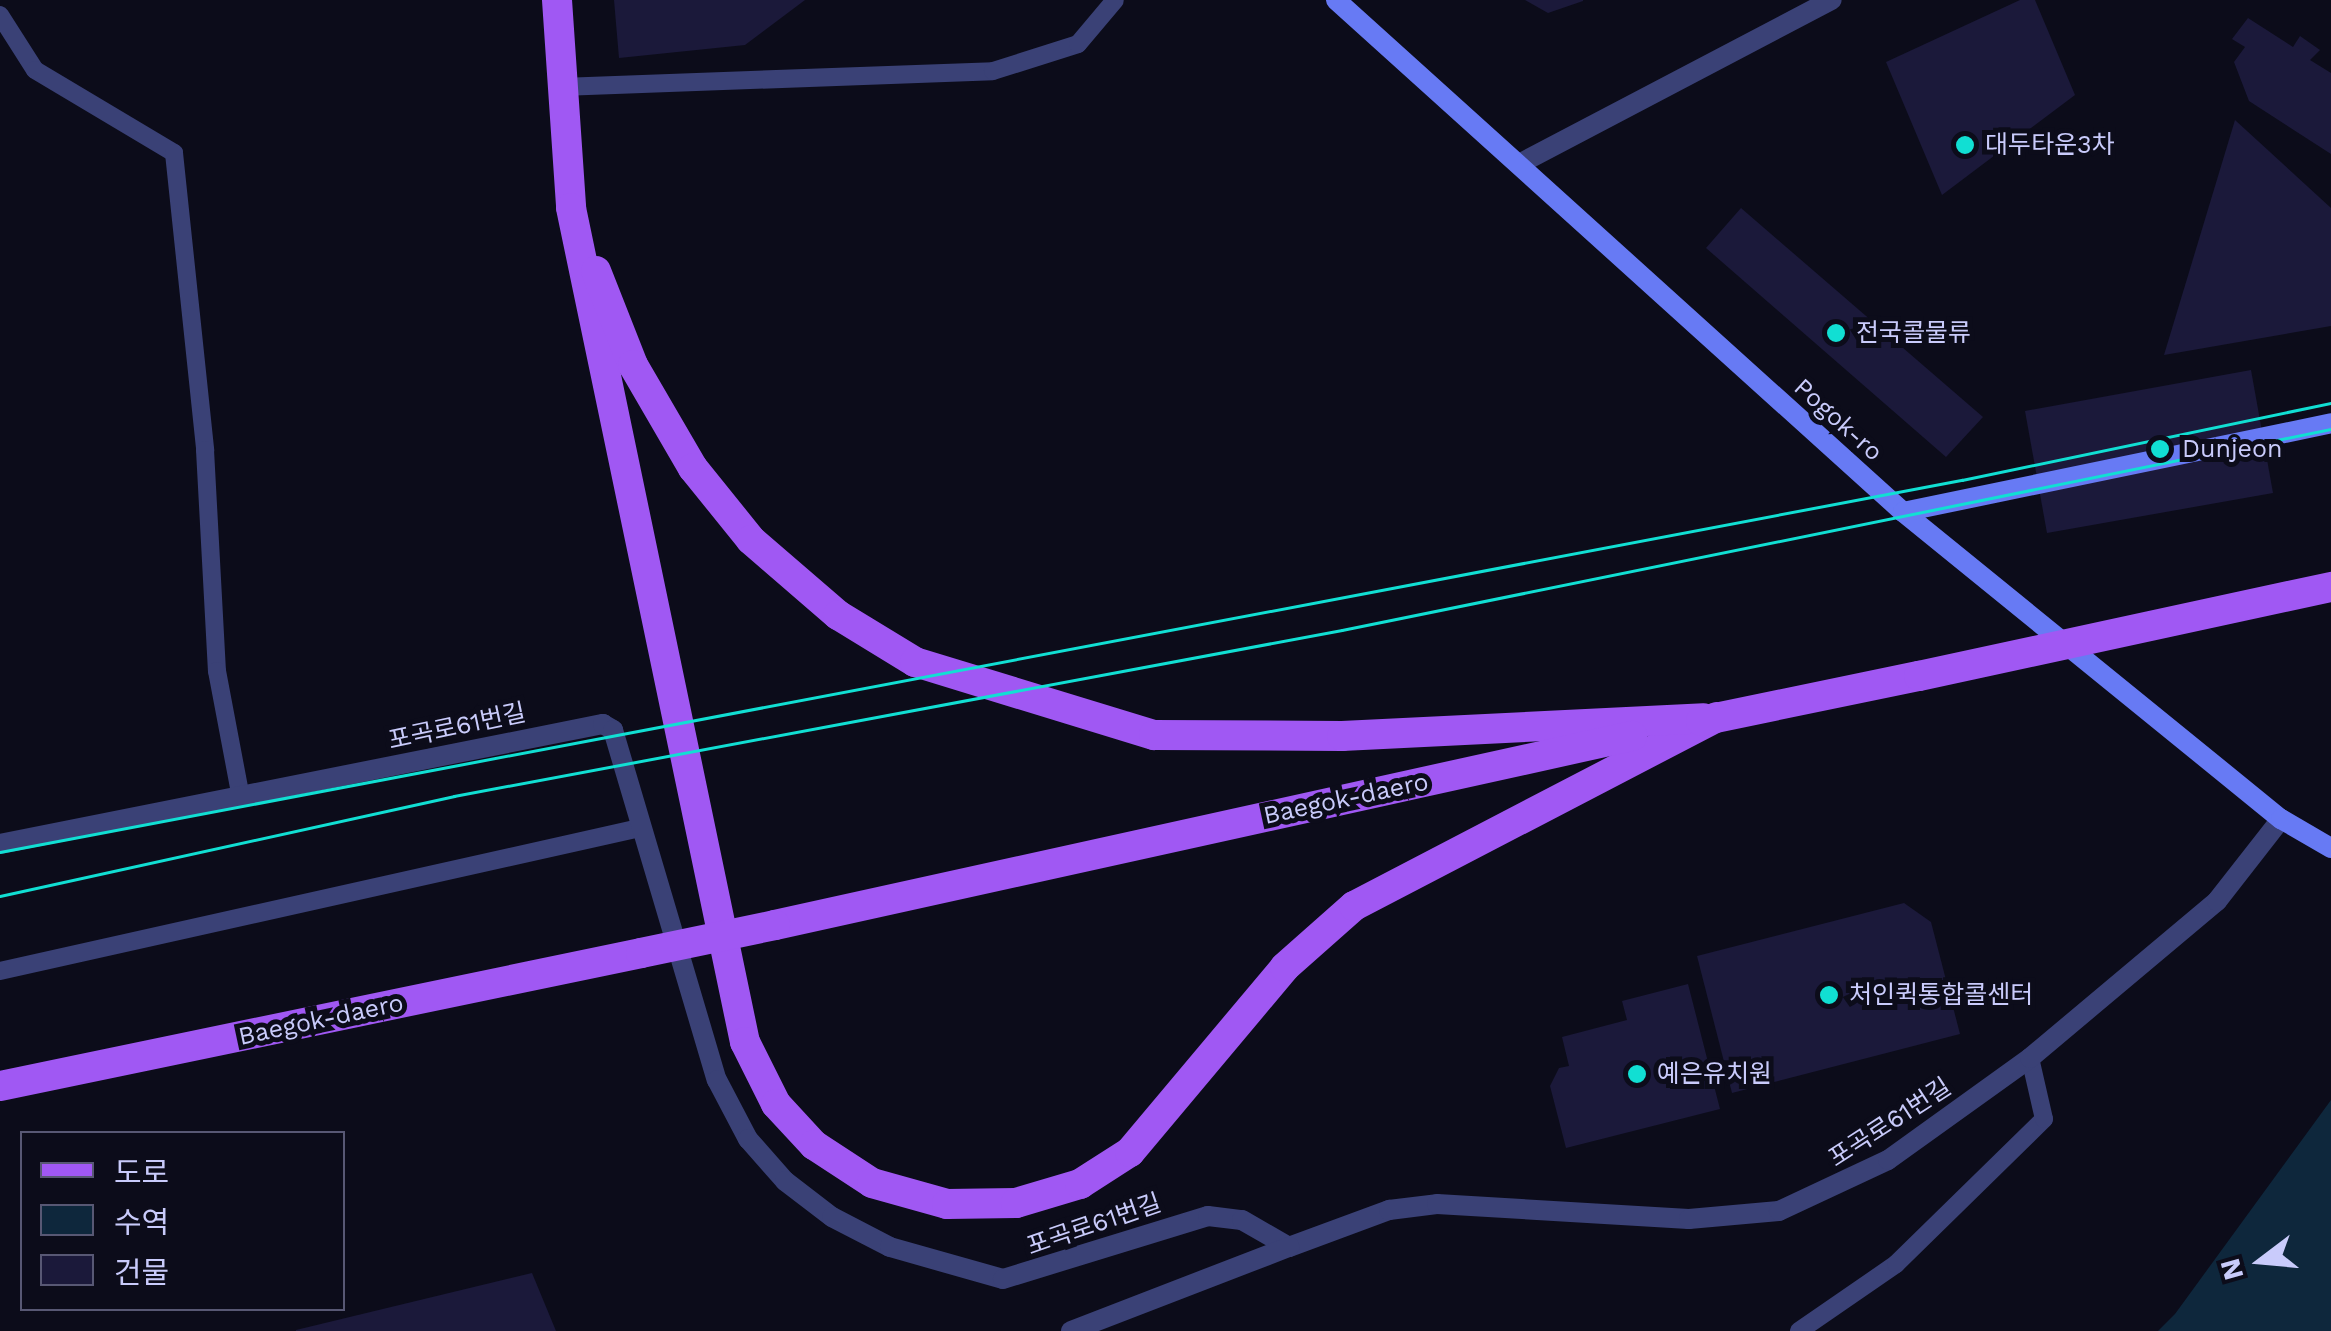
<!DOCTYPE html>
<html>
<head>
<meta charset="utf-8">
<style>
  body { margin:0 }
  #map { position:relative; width:2331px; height:1331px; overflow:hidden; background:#0c0c1a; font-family:"Work Sans","Noto Sans KR",sans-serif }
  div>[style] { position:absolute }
  .water>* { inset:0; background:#0e273c }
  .building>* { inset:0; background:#1b193a }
  .lane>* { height:18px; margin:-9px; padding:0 9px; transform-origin:9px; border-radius:9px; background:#3a4176 }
  .street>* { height:20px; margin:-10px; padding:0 10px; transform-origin:10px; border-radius:10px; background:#3a4176 }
  .secondary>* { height:20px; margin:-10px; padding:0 10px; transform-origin:10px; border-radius:10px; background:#677af4 }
  .primary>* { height:30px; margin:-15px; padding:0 15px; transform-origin:15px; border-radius:15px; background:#a058f3 }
  .tram>* { height:2.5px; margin:-1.25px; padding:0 1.25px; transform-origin:1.25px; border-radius:1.25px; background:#11dfd3 }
  .primary-bridge>* { height:30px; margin:-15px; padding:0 15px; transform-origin:15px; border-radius:15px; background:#a058f3 }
  .dots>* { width:28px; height:28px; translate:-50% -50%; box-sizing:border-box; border:5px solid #0c0c1a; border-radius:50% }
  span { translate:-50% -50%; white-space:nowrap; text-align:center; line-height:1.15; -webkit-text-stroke:10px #0c0c1a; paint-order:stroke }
  .poi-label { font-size:25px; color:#c9cbfb }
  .left { translate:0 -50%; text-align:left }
  .street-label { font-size:25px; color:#c9cbfb }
  .legend { position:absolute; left:20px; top:1131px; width:325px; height:180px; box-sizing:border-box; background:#0c0c1a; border:2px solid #585874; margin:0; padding:12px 18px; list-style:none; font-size:30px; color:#c9cbfb }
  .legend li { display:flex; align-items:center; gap:20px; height:50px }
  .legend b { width:50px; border:2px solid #585874 }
  .north { position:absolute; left:2211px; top:1211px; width:100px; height:100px; -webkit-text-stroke:8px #0c0c1a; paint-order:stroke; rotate:254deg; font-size:28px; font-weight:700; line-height:40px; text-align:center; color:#c9cbfb }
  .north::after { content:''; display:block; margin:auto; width:35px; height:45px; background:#c9cbfb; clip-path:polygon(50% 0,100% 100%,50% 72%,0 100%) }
</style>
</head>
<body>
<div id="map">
  <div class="water">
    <div style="clip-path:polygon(2331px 1100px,2331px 1331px,2158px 1331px,2175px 1314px)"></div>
  </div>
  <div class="building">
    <div style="clip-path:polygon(614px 0,805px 0,745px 45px,619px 58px)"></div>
    <div style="clip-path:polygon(1525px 0,1583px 0,1583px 1px,1548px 13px)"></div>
    <div style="clip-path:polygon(2020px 0,2035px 0,2075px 95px,1942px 195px,1886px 62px)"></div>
    <div style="clip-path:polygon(2248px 18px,2293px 47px,2300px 36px,2320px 50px,2310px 60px,2331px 73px,2331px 154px,2249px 101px,2234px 62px,2245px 47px,2232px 39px)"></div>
    <div style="clip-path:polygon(2235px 120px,2331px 208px,2331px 326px,2164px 355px)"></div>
    <div style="clip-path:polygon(1741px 208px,1983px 417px,1946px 457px,1706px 248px)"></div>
    <div style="clip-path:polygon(2251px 370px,2273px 493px,2047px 533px,2025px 411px)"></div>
    <div style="clip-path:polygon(1904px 903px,1931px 922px,1960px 1034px,1732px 1093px,1697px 956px)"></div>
    <div style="clip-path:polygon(1688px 984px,1720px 1109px,1566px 1148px,1550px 1086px,1559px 1068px,1569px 1066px,1562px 1037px,1627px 1020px,1622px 1001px)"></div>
    <div style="clip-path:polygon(532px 1273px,556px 1331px,296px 1331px,296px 1330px)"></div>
  </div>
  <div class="lane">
    <div style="left:0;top:15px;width:65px;rotate:57.5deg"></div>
    <div style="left:35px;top:70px;width:162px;rotate:30.8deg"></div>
    <div style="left:174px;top:153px;width:299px;rotate:84deg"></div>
    <div style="left:205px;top:450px;width:221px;rotate:86.9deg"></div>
    <div style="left:217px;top:671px;width:129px;rotate:79.3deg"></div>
    <div style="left:561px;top:87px;width:432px;rotate:-2.1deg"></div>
    <div style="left:993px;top:71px;width:89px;rotate:-17.6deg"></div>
    <div style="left:1078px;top:44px;width:57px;rotate:-49.9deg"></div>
    <div style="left:0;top:971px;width:656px;rotate:-12.6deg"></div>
    <div style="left:1799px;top:1331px;width:118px;rotate:-34.6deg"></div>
    <div style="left:1896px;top:1264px;width:207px;rotate:-44.4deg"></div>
    <div style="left:2044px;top:1119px;width:63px;rotate:-102.9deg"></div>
  </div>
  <div class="street">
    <div style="left:1519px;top:164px;width:353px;rotate:-27.7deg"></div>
    <div style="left:0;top:844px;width:615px;rotate:-11.26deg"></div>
    <div style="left:603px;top:724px;width:12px;rotate:31deg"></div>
    <div style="left:613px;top:730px;width:365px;rotate:73.5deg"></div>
    <div style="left:717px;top:1080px;width:67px;rotate:62.3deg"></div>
    <div style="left:748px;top:1139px;width:56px;rotate:48.6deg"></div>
    <div style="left:785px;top:1181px;width:59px;rotate:37.5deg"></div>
    <div style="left:832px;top:1217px;width:65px;rotate:27.3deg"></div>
    <div style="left:890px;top:1247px;width:117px;rotate:15.8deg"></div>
    <div style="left:1003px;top:1279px;width:214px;rotate:-17.1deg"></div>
    <div style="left:1208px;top:1216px;width:34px;rotate:7deg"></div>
    <div style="left:1242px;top:1220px;width:54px;rotate:29.9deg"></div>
    <div style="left:1289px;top:1247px;width:107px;rotate:-20.3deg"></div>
    <div style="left:1389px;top:1210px;width:48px;rotate:-7.1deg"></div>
    <div style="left:1437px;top:1204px;width:252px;rotate:3.4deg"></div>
    <div style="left:1689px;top:1219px;width:90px;rotate:-5.1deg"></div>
    <div style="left:1779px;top:1211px;width:120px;rotate:-25.1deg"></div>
    <div style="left:1888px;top:1160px;width:175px;rotate:-35.7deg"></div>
    <div style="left:2030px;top:1058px;width:244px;rotate:-40deg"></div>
    <div style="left:2217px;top:901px;width:104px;rotate:-52deg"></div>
    <div style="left:1071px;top:1331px;width:234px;rotate:-21.1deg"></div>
  </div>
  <div class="secondary">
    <div style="left:1336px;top:0;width:764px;rotate:42.08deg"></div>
    <div style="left:1903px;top:512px;width:487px;rotate:39.1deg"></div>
    <div style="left:2281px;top:819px;width:58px;rotate:30.1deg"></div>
    <div style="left:1903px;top:512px;width:437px;rotate:-11.7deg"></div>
  </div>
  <div class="primary">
    <div style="left:557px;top:0;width:208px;rotate:86.1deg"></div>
    <div style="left:571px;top:208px;width:852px;rotate:78.22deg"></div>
    <div style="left:745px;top:1042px;width:69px;rotate:63.4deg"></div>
    <div style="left:776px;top:1104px;width:56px;rotate:47.2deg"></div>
    <div style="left:814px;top:1145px;width:69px;rotate:33.2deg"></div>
    <div style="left:872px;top:1183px;width:78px;rotate:15.6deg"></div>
    <div style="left:947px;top:1204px;width:69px;rotate:-0.8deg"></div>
    <div style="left:1016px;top:1203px;width:67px;rotate:-16.5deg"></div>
    <div style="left:1080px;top:1184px;width:59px;rotate:-32.6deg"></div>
    <div style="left:1130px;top:1152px;width:241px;rotate:-50deg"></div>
    <div style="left:1285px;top:967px;width:92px;rotate:-41.5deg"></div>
    <div style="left:1354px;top:906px;width:409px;rotate:-27.5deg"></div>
    <div style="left:596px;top:271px;width:101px;rotate:68.5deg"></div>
    <div style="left:633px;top:365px;width:119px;rotate:59.8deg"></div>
    <div style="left:693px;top:468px;width:92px;rotate:51.1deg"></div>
    <div style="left:751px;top:540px;width:115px;rotate:40.8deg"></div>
    <div style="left:838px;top:615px;width:90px;rotate:31.4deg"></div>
    <div style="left:915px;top:662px;width:250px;rotate:17deg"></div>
    <div style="left:1154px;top:735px;width:188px;rotate:0.3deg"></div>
    <div style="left:1342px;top:736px;width:362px;rotate:-2.8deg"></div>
    <div style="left:1701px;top:721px;width:223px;rotate:-11.7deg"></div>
    <div style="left:775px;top:925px;width:878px;rotate:-12.44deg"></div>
    <div style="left:0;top:1086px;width:655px;rotate:-11.72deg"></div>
  </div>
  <div class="tram">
    <div style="left:0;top:852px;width:1997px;rotate:-10.74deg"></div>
    <div style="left:1962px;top:480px;width:377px;rotate:-11.8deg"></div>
    <div style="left:0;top:896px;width:465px;rotate:-12.4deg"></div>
    <div style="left:454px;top:796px;width:903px;rotate:-10.59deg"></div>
    <div style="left:1342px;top:630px;width:1009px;rotate:-11.49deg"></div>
  </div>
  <div class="primary-bridge">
    <div style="left:1919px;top:676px;width:422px;rotate:-12.2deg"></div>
    <div style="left:641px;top:953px;width:137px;rotate:-11.8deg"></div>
  </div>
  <div class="dots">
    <div style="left:1965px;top:145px;background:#11dfd3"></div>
    <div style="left:1836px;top:333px;background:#11dfd3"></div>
    <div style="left:2160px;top:449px;background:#11dfd3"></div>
    <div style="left:1829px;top:995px;background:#11dfd3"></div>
    <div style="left:1637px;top:1074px;background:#11dfd3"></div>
  </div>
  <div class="poi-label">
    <span class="left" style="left:1985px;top:145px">대두타운3차</span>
    <span class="left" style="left:1856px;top:333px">전국콜물류</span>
    <span class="left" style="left:2182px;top:449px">Dunjeon</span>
    <span class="left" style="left:1849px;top:995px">처인퀵통합콜센터</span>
    <span class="left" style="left:1657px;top:1074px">예은유치원</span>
  </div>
  <div class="street-label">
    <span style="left:1838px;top:420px;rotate:42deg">Pogok-ro</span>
    <span style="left:457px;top:727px;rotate:-12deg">포곡로61번길</span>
    <span style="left:1346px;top:799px;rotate:-12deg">Baegok-daero</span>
    <span style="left:321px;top:1020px;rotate:-12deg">Baegok-daero</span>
    <span style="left:1890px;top:1123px;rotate:-33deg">포곡로61번길</span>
    <span style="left:1094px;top:1225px;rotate:-19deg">포곡로61번길</span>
  </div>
  <ul class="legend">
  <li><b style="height:12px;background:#a058f3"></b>도로</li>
  <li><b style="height:28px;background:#0e273c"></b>수역</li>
  <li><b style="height:28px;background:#1b193a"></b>건물</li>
  </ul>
  <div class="north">N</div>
</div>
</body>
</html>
